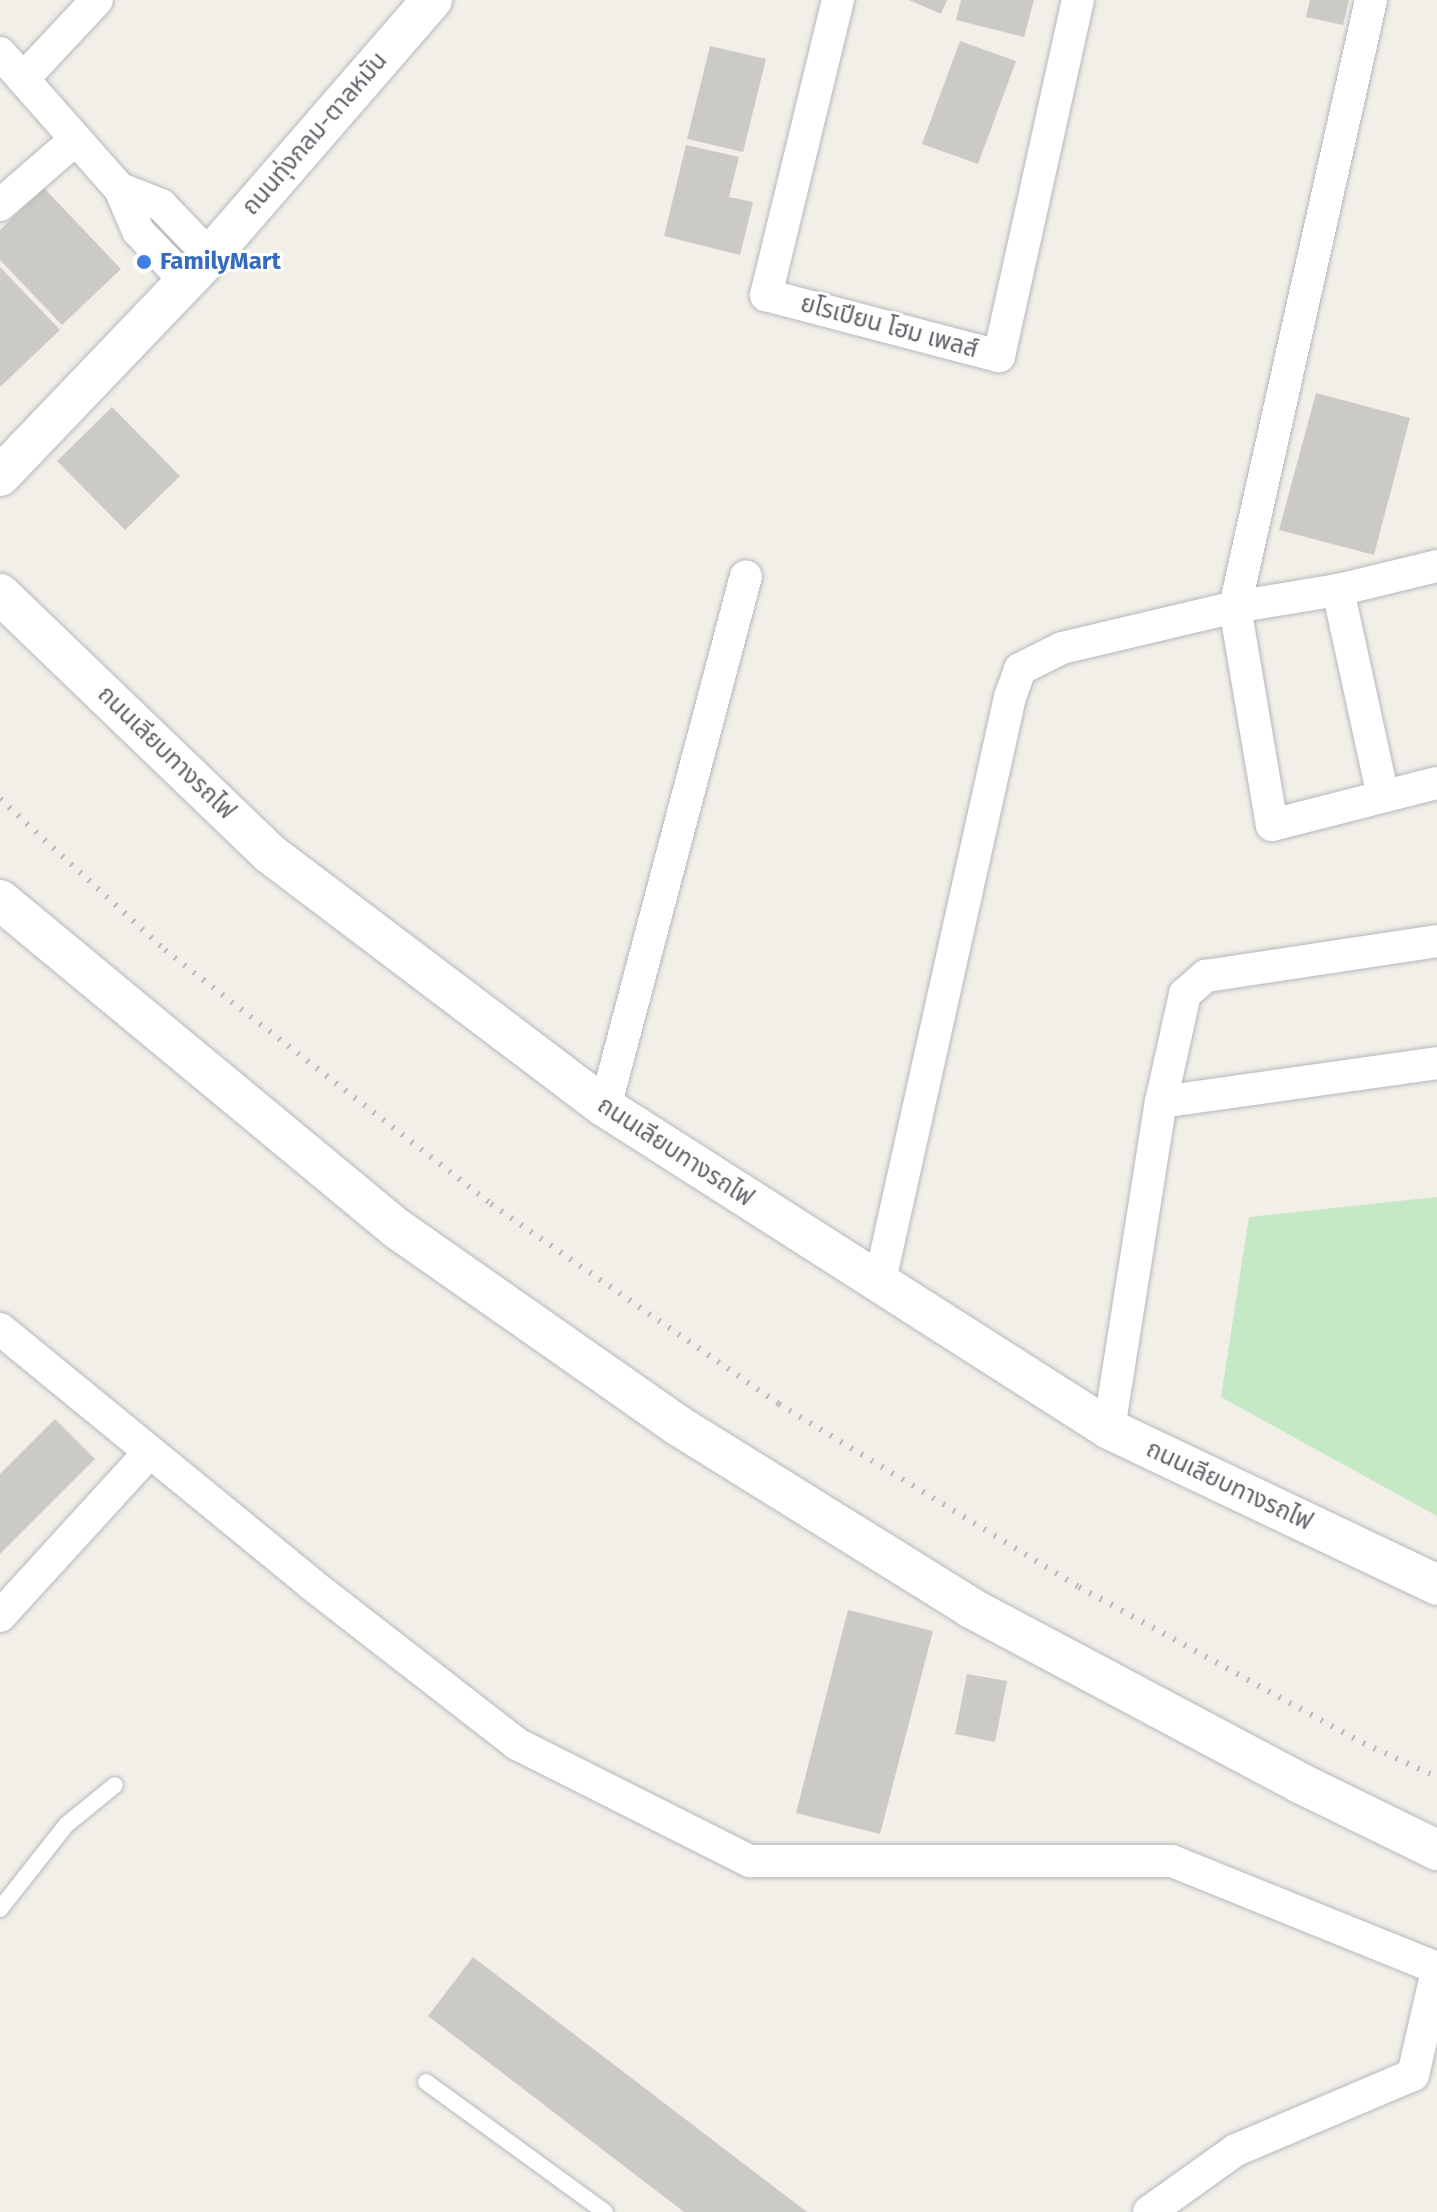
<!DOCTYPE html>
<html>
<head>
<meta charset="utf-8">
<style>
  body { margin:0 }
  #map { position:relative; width:1437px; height:2212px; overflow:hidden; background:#f1efe8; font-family:"Fira Sans","Noto Sans Thai",sans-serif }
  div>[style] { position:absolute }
  .green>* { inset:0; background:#c5e8c5 }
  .building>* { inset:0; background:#cccac5 }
  .roads { filter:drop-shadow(0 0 2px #b5b8bc) drop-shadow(0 0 2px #b5b8bc) }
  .service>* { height:16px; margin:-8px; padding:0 8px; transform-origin:8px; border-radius:8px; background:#fff }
  .minor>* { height:32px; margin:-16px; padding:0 16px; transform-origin:16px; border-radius:16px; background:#fff }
  .tertiary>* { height:40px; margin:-20px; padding:0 20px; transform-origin:20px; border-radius:20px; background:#fff }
  .rail>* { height:6px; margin-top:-3px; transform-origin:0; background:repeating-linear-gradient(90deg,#b6b7b8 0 2px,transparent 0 12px) }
  .dots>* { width:22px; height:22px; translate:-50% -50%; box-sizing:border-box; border:4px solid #fff; border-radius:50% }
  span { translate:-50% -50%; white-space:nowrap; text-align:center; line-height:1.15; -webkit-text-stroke:6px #fff; paint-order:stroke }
  .street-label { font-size:24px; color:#5f6368 }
  .shop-label { font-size:24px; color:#366cbe; font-weight:700 }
  .left { translate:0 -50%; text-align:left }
</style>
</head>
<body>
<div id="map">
  <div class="green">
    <div style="clip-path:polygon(1437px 1197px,1437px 1516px,1221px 1397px,1249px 1217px)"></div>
  </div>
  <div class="building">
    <div style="clip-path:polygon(909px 0,947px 0,941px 14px)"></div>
    <div style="clip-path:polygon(961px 0,1034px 0,1024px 37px,956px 20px)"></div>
    <div style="clip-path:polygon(1310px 0,1349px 0,1343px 25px,1306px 17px)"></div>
    <div style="clip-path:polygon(960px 41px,1016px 61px,978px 164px,922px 144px)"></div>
    <div style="clip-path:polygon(710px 46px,766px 59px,743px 152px,687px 139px)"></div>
    <div style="clip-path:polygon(686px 145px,739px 157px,729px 197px,753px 202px,740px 255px,664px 236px)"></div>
    <div style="clip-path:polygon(44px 188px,121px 269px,62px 325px,0 260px,0 230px)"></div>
    <div style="clip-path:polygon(0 267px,60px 330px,0 387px)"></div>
    <div style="clip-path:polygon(1316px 393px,1410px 418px,1374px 555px,1279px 530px)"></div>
    <div style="clip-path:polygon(112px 407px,180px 476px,125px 530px,57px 461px)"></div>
    <div style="clip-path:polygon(55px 1419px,95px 1459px,0 1554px,0 1474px)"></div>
    <div style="clip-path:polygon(848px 1610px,933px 1631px,880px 1834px,796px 1813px)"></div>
    <div style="clip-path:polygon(967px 1674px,1007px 1681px,995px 1742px,955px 1734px)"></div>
    <div style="clip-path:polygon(473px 1957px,807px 2212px,684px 2212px,428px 2016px)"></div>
  </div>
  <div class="roads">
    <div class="service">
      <div style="left:0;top:1909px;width:107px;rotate:-51.8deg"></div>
      <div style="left:66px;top:1825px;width:63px;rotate:-39.2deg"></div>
      <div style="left:426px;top:2082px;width:221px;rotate:36deg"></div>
    </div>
    <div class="minor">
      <div style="left:838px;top:0;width:304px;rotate:103.7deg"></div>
      <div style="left:766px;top:295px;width:241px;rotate:14.7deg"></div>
      <div style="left:999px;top:356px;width:365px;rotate:-77.5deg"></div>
      <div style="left:1371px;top:0;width:622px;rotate:102.63deg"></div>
      <div style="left:1235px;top:607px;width:221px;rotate:80.4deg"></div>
      <div style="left:1272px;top:825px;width:170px;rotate:-14.3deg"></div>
      <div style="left:0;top:53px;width:181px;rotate:48.6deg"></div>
      <div style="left:120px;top:189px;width:46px;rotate:66.8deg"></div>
      <div style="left:138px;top:231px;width:68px;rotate:46.2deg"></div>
      <div style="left:23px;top:79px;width:108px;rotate:-46.9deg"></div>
      <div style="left:120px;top:189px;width:44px;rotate:21.3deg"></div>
      <div style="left:161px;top:205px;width:71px;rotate:46.1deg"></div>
      <div style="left:0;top:205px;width:99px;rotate:-40.9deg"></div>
      <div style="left:1338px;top:590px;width:211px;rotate:77.7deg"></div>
      <div style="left:1161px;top:1102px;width:279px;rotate:-8deg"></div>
      <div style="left:605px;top:1107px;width:549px;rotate:-75.13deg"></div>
      <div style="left:879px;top:1285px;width:602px;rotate:-77.44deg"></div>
      <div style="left:1010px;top:697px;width:30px;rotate:-70deg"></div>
      <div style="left:1020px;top:669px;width:47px;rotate:-26.6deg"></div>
      <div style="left:1062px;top:648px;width:178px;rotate:-13.3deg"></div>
      <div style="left:1235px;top:607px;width:104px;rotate:-9.4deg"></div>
      <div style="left:1338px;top:590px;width:102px;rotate:-13.6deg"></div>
      <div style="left:0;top:1329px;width:402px;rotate:39.3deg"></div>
      <div style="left:311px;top:1584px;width:261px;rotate:37.8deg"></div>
      <div style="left:517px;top:1744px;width:261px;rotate:26.7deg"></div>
      <div style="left:750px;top:1861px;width:422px"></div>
      <div style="left:1172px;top:1861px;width:286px;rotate:22deg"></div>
      <div style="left:1109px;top:1429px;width:331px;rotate:-81deg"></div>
      <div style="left:1161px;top:1102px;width:111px;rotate:-77.5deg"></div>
      <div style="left:1185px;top:994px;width:28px;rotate:-41deg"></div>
      <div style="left:1206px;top:976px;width:234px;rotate:-8.6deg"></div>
      <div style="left:0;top:1616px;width:222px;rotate:-47.6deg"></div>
      <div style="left:1149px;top:2212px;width:107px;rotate:-35.5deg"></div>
      <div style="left:1236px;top:2150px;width:192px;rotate:-23deg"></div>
      <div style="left:1413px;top:2075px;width:107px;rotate:-77deg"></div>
    </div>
    <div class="tertiary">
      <div style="left:0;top:476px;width:304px;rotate:-46.3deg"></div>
      <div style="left:210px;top:256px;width:339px;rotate:-49.1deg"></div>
      <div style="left:0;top:594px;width:373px;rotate:43.9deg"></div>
      <div style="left:269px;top:853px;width:421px;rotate:37.1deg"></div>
      <div style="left:605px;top:1107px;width:598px;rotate:32.57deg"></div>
      <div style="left:1109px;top:1429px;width:363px;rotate:25.4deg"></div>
      <div style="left:0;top:900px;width:514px;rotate:39.63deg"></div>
      <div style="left:396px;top:1228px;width:345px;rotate:35deg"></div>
      <div style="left:679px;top:1426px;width:344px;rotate:31.9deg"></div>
      <div style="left:971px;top:1608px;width:373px;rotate:28deg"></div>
      <div style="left:1300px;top:1783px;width:153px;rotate:26.1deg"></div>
    </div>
  </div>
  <div class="rail">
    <div style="left:0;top:799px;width:224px;rotate:42.5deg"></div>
    <div style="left:165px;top:950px;width:413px;rotate:37.9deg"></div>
    <div style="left:491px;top:1204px;width:351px;rotate:34.8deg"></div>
    <div style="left:779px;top:1404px;width:351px;rotate:31.4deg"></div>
    <div style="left:1079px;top:1587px;width:324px;rotate:28.8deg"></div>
    <div style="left:1363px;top:1743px;width:81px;rotate:24.7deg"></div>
  </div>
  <div class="dots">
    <div style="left:144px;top:262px;background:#3f7fe0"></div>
  </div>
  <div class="street-label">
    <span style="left:315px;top:134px;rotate:-49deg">ถนนทุ่งกลม-ตาลหมัน</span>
    <span style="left:889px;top:327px;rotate:15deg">ยโรเปียน โฮม เพลส์</span>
    <span style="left:166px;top:753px;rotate:44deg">ถนนเลียบทางรถไฟ</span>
    <span style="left:675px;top:1152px;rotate:33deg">ถนนเลียบทางรถไฟ</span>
    <span style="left:1229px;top:1486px;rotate:25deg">ถนนเลียบทางรถไฟ</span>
  </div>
  <div class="shop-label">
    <span class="left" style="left:160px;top:262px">FamilyMart</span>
  </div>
</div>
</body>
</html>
